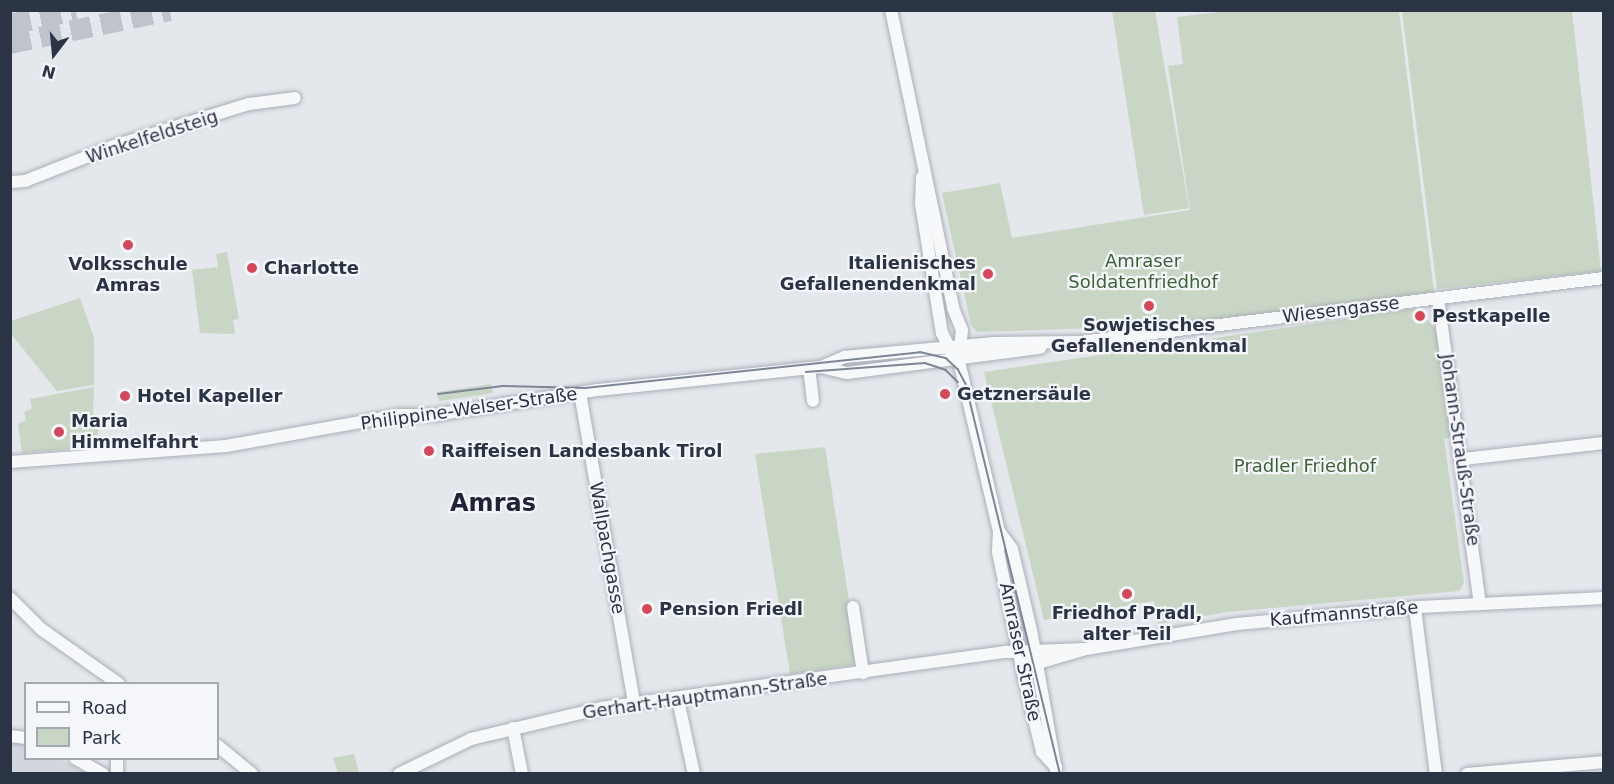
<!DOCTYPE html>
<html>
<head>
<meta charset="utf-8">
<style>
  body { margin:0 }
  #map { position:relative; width:1614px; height:784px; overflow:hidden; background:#e4e7ec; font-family:"DejaVu Sans",sans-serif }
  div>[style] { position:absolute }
  .built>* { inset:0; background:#d2d6de }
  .green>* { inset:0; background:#c9d6c5 }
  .motorway-tunnel>* { height:21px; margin-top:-10.5px; transform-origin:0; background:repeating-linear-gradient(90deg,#bfc3cb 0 21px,transparent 0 31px) }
  .roads { filter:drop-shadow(0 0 2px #a9aeb7) drop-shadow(0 0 2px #a9aeb7) }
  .minor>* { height:12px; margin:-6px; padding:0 6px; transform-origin:6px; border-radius:6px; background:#f7f8fa }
  .tram>* { height:1.5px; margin:-0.75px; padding:0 0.75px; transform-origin:0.75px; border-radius:0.75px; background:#7d8696 }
  .dots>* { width:16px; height:16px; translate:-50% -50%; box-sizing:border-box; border:3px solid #f4f6f9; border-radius:50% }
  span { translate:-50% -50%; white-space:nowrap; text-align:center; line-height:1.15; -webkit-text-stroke:4.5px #f4f6f9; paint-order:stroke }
  .street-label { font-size:18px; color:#2b3445 }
  .park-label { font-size:18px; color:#3f6138 }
  .poi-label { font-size:18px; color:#2b3445; font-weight:700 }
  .right { translate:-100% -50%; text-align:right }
  .left { translate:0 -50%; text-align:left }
  .district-label { font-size:24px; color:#1d2536; font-weight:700 }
  .frame { position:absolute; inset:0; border:12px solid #2b3445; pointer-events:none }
  .legend { position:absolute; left:24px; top:682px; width:195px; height:78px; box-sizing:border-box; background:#f4f6f9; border:2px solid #a4a8b1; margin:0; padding:8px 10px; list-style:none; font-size:18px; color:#2b3445 }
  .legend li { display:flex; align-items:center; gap:12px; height:30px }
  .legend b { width:30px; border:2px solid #a4a8b1 }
  .north { position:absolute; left:24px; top:24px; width:60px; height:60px; -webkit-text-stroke:4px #f4f6f9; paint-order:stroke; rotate:196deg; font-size:16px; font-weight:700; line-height:24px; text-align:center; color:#2b3445 }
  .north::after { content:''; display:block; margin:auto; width:21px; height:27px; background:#2b3445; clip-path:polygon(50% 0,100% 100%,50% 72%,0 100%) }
</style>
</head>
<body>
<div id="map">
  <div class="built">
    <div style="clip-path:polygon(10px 733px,25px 747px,26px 758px,61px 759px,83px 773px,11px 773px)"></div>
  </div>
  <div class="green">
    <div style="clip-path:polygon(1112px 11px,1155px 11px,1189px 208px,1144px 215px)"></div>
    <div style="clip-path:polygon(1228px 11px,1399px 11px,1434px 292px,1157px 326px,977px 332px,971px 325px,942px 193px,1000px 183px,1012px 238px,1190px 210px,1168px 66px,1183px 64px,1177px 17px)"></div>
    <div style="clip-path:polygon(1402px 11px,1572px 11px,1601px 271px,1437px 289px)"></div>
    <div style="clip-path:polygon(227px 252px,239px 319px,233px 320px,235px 334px,200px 333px,192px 270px,218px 267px,216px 254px)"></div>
    <div style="clip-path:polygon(80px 298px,94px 338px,94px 385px,57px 391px,11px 334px,11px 321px)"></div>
    <div style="clip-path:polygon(1420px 308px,1444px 342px,1453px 437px,1444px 439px,1464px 583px,1459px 591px,1228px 612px,1158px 624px,1154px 601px,1044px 620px,984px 372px)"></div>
    <div style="clip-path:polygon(491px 384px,493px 393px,439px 401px,437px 392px)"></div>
    <div style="clip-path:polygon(94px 387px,93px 413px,99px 428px,96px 447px,22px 453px,18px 424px,26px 420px,24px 412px,32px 408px,30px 399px)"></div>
    <div style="clip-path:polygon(825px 447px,859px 664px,790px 674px,755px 454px)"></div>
    <div style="clip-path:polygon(354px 754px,359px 773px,338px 773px,333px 758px)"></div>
  </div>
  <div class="motorway-tunnel">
    <div style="left:10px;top:24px;width:67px;rotate:-12deg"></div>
    <div style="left:10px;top:43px;width:163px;rotate:-11.7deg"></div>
  </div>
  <div class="roads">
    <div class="minor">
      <div style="left:891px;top:10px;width:304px;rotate:78.2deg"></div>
      <div style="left:953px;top:308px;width:24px;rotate:68deg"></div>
      <div style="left:962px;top:330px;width:31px;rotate:96deg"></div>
      <div style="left:959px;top:361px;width:175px;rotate:76.8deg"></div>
      <div style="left:999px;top:531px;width:21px;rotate:93deg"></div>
      <div style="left:998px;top:552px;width:129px;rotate:78.3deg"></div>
      <div style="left:1024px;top:678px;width:76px;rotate:76.3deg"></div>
      <div style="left:1042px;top:752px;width:21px;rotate:47deg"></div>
      <div style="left:922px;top:177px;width:27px;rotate:92deg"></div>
      <div style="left:921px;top:204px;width:131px;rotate:80.8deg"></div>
      <div style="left:942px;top:333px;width:22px;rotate:63deg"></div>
      <div style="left:10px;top:182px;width:15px;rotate:-4deg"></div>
      <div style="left:25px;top:181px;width:96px;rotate:-21.5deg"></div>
      <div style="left:114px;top:146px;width:141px;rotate:-17.3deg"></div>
      <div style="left:249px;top:104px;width:46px;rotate:-7.4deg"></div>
      <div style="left:1438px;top:298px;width:309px;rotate:82.2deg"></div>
      <div style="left:1072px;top:343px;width:536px;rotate:-6.97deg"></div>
      <div style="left:821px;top:367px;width:27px;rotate:13deg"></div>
      <div style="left:847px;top:373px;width:195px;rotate:-7.4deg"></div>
      <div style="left:809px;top:368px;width:33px;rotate:83deg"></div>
      <div style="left:580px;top:393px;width:316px;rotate:80.1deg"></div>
      <div style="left:1463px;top:459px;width:142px;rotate:-6.5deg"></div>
      <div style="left:10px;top:462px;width:217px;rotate:-4.2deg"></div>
      <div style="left:226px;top:446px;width:177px;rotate:-10.1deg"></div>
      <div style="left:400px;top:415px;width:34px"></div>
      <div style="left:434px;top:415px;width:166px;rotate:-8.7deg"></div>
      <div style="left:598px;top:390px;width:224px;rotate:-5.9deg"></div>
      <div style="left:821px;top:367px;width:25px;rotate:-23deg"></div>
      <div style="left:844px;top:357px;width:151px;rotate:-5.3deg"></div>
      <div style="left:994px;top:343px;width:84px;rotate:-0.7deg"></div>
      <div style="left:999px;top:531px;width:22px;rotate:54deg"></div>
      <div style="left:1012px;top:549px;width:83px;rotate:76.8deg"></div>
      <div style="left:1031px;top:630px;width:142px;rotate:79.9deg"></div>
      <div style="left:10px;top:598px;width:44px;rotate:45deg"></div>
      <div style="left:41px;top:629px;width:95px;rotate:35.2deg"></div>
      <div style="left:853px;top:607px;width:67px;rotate:81.4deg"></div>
      <div style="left:1415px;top:608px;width:167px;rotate:82.8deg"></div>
      <div style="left:1020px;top:651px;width:22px;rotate:34deg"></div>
      <div style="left:1038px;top:663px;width:50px;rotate:-16.3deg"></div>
      <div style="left:1086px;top:649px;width:153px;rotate:-9.4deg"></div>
      <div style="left:1237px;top:624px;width:184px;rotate:-5.3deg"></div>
      <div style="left:1420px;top:607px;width:184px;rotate:-2.8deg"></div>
      <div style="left:678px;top:700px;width:76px;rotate:77.8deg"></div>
      <div style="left:513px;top:728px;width:47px;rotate:78.9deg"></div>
      <div style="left:10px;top:736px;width:16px;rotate:7deg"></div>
      <div style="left:218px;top:746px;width:44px;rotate:39.5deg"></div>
      <div style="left:75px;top:758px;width:32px;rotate:30deg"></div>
      <div style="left:117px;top:758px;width:16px;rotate:90deg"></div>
      <div style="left:399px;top:774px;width:80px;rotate:-25.9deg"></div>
      <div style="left:471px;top:739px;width:134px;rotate:-13.4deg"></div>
      <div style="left:601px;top:708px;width:410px;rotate:-7.9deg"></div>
      <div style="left:1007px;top:652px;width:79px;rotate:-2.2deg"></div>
      <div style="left:1467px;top:774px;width:138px;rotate:-5deg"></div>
    </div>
  </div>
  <div class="tram">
    <div style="left:806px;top:372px;width:119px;rotate:-4.3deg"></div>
    <div style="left:925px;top:363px;width:22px;rotate:18deg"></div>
    <div style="left:946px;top:370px;width:17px;rotate:45deg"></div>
    <div style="left:438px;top:394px;width:65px;rotate:-7deg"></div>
    <div style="left:503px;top:386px;width:82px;rotate:1.4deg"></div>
    <div style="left:585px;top:388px;width:337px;rotate:-6.1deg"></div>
    <div style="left:920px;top:352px;width:27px;rotate:13deg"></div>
    <div style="left:946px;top:358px;width:16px;rotate:43deg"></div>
    <div style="left:958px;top:369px;width:17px;rotate:62deg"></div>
    <div style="left:966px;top:384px;width:401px;rotate:76.4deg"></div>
  </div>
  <div class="dots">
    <div style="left:128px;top:245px;background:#d1495b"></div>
    <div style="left:252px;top:268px;background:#d1495b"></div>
    <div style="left:988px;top:274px;background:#d1495b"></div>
    <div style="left:1149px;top:306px;background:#d1495b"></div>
    <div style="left:1420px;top:316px;background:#d1495b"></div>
    <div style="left:945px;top:394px;background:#d1495b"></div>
    <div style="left:125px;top:396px;background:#d1495b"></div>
    <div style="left:59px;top:432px;background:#d1495b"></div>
    <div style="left:429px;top:451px;background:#d1495b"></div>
    <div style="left:1127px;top:594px;background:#d1495b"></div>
    <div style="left:647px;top:609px;background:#d1495b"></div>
  </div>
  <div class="street-label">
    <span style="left:152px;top:137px;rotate:-18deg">Winkelfeldsteig</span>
    <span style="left:1341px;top:310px;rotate:-7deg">Wiesengasse</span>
    <span style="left:469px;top:409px;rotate:-8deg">Philippine-Welser-Straße</span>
    <span style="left:1460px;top:450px;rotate:82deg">Johann-Strauß-Straße</span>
    <span style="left:607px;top:548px;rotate:80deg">Wallpachgasse</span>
    <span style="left:1344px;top:614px;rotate:-5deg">Kaufmannstraße</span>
    <span style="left:1020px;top:652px;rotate:78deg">Amraser Straße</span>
    <span style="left:705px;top:696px;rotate:-8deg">Gerhart-Hauptmann-Straße</span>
  </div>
  <div class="park-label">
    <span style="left:1143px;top:272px">Amraser<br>Soldatenfriedhof</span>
    <span style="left:1305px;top:466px">Pradler Friedhof</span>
  </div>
  <div class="poi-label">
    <span class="right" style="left:976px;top:274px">Italienisches<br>Gefallenendenkmal</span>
    <span style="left:128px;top:275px">Volksschule<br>Amras</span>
    <span class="left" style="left:264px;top:268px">Charlotte</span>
    <span class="left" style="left:1432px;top:316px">Pestkapelle</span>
    <span style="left:1149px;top:336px">Sowjetisches<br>Gefallenendenkmal</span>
    <span class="left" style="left:957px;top:394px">Getznersäule</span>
    <span class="left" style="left:137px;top:396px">Hotel Kapeller</span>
    <span class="left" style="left:71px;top:432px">Maria<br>Himmelfahrt</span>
    <span class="left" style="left:441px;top:451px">Raiffeisen Landesbank Tirol</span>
    <span class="left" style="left:659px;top:609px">Pension Friedl</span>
    <span style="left:1127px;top:624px">Friedhof Pradl,<br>alter Teil</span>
  </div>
  <div class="district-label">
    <span style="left:493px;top:504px">Amras</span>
  </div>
  <div class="frame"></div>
  <ul class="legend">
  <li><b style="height:8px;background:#f7f8fa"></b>Road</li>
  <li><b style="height:16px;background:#c9d6c5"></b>Park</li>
  </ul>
  <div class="north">N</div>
</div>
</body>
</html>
